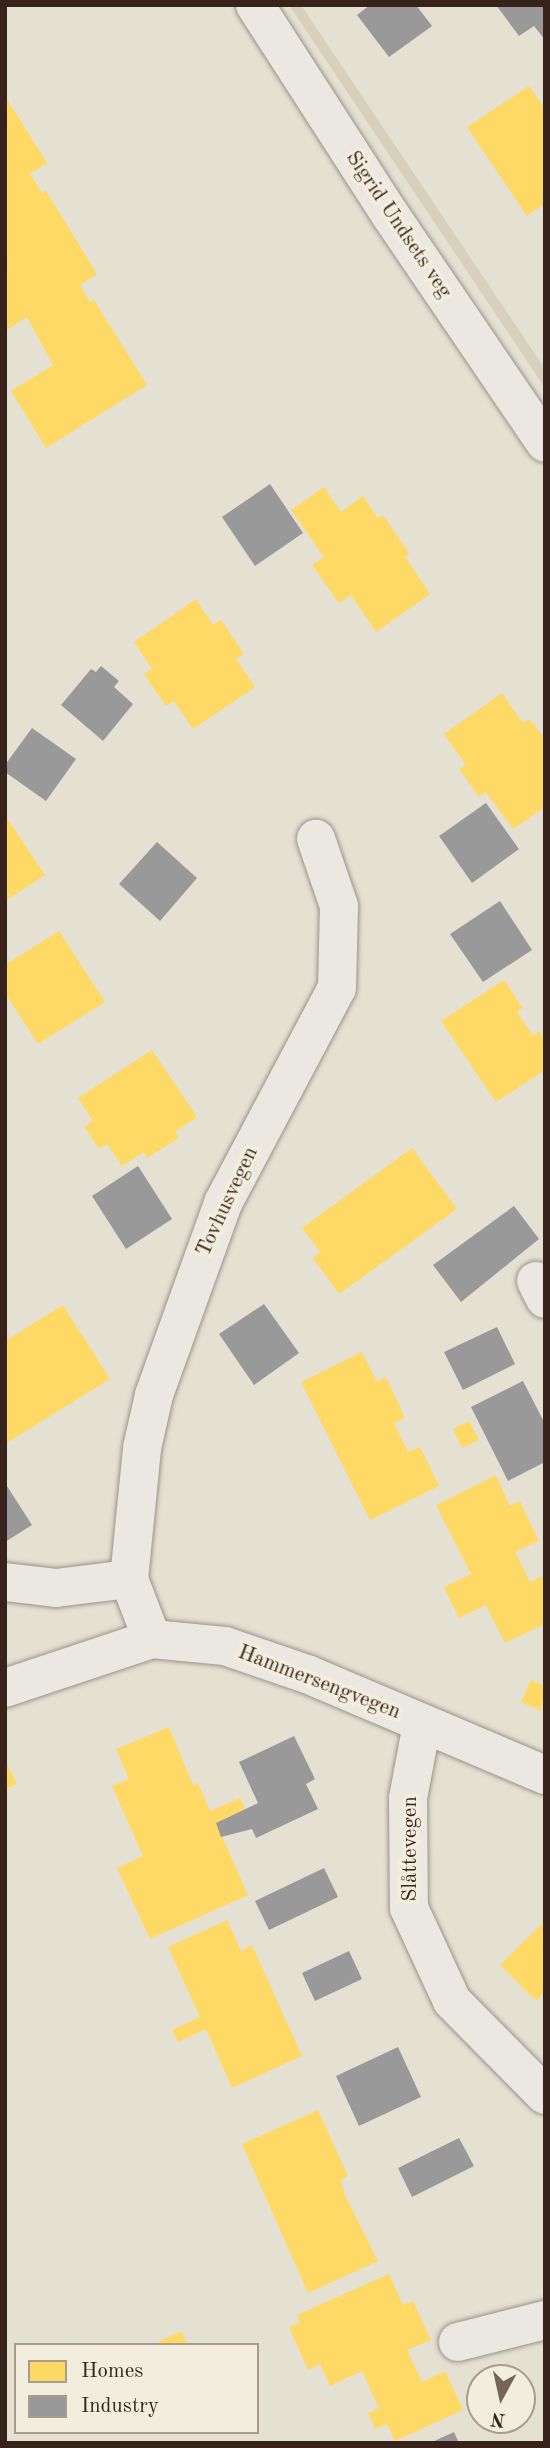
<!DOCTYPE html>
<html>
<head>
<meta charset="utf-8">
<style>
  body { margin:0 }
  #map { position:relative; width:550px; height:2448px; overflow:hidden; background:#e4e0d2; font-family:"Old Standard TT",serif }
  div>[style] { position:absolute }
  .green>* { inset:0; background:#d7d0bd }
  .homes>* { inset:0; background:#ffd966 }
  .industry>* { inset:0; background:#999 }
  .roads { filter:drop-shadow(0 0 2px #99948a) drop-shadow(0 0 2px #99948a) }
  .minor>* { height:38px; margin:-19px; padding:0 19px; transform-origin:19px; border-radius:19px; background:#ebe8e1 }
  span { translate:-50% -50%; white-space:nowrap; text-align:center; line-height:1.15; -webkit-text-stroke:7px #f3eddd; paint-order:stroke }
  .street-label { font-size:21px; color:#37231b }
  .frame { position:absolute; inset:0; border:7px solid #37231b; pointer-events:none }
  .legend { position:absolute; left:14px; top:2343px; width:245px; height:91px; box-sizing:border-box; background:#f3eddd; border:2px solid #a89c8f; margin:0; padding:9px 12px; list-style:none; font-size:21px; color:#37231b }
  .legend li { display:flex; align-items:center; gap:14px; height:35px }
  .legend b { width:35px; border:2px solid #a89c8f }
  .north { position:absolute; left:466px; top:2364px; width:70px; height:70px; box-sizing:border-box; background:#f3eddd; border:2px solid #a89c8f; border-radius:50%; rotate:188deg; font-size:19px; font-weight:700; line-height:28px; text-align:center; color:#37231b }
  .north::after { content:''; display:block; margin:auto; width:24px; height:32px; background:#74655b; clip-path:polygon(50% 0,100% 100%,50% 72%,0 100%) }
</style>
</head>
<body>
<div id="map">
  <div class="green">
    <div style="clip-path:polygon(289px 5px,301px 5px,545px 369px,545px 388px)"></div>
  </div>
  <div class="homes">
    <div style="clip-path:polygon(529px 86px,545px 109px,545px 203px,527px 216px,467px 127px)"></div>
    <div style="clip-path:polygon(5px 96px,47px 163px,30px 174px,42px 193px,46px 191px,97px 274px,80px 285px,90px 302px,94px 300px,147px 385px,46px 448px,11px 391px,53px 365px,27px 317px,5px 331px,5px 264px,8px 262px,5px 257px)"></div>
    <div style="clip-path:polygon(324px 487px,341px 512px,363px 496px,378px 518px,383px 515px,409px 553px,405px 557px,430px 594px,376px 632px,351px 595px,339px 603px,312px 565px,324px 557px,291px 510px)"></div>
    <div style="clip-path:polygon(196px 599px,213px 625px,221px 620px,244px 654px,236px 659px,255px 687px,193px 729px,174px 701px,166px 706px,144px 674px,152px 669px,134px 642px)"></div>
    <div style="clip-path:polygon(502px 693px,523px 723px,530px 719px,545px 740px,545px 807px,513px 829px,486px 792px,479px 797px,459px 769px,466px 765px,444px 734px)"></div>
    <div style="clip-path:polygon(5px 815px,45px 875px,5px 901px)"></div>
    <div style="clip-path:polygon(59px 931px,105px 1002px,38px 1044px,5px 993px,5px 965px)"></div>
    <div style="clip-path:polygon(504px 980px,523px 1008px,517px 1012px,533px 1036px,539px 1031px,545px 1040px,545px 1070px,496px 1102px,441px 1021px)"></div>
    <div style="clip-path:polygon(152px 1050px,197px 1117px,175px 1132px,179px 1138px,147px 1158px,144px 1152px,122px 1166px,107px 1144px,99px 1149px,84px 1127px,93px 1121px,78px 1098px)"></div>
    <div style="clip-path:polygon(412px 1148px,457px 1209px,339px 1294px,313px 1258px,320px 1252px,302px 1228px)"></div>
    <div style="clip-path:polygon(63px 1305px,110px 1379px,5px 1444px,5px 1341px)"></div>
    <div style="clip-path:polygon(362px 1352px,377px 1382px,386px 1377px,405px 1418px,394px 1423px,408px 1452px,420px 1447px,439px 1486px,370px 1520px,301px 1382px)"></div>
    <div style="clip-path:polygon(469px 1421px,479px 1440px,462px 1448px,453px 1429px)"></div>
    <div style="clip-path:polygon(496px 1475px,510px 1506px,520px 1501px,539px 1541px,515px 1552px,530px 1582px,545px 1575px,545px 1624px,505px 1643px,486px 1605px,459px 1618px,444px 1587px,471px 1574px,436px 1505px)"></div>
    <div style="clip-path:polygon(531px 1680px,545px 1686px,541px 1711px,521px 1702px)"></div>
    <div style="clip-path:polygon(169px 1727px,193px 1785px,198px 1783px,210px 1811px,240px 1798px,245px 1809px,216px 1823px,248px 1895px,150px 1939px,117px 1868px,143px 1856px,112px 1786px,129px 1779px,116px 1749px)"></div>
    <div style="clip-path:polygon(5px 1760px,17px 1784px,5px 1789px)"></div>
    <div style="clip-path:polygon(227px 1920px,241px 1951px,252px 1945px,302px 2056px,232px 2088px,206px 2029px,178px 2042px,172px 2030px,200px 2017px,168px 1947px)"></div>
    <div style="clip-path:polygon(545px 1921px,545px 1992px,536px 2001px,500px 1965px)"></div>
    <div style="clip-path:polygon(318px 2110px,348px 2176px,341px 2180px,344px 2193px,378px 2261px,308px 2293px,242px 2144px)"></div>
    <div style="clip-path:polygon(389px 2274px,403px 2305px,413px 2301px,431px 2340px,407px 2350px,422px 2382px,445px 2371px,463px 2410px,395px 2441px,387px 2424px,375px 2429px,368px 2413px,379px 2408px,362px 2371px,330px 2386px,320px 2364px,308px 2370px,289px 2327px,300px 2322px,297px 2315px)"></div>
    <div style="clip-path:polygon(181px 2331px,188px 2345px,152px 2345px)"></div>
  </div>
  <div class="industry">
    <div style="clip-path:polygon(370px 5px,416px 5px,432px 26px,389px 57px,357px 15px)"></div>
    <div style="clip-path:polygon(496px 5px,545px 5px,545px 40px,534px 26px,519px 36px)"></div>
    <div style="clip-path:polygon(270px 484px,303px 533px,255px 566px,222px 517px)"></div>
    <div style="clip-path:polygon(101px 666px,119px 681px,114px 687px,133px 704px,103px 741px,61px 705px,91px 669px,96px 672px)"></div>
    <div style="clip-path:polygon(32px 728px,76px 759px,46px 801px,5px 772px,5px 765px)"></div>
    <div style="clip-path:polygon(486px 803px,519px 849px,472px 883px,439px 836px)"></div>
    <div style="clip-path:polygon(157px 842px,197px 878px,160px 921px,119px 884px)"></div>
    <div style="clip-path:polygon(500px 901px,532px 950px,483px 982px,450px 934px)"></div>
    <div style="clip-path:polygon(138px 1166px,172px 1219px,126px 1249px,92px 1196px)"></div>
    <div style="clip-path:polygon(514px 1206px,539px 1239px,461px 1302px,433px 1265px)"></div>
    <div style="clip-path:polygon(264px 1304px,299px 1353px,254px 1385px,219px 1334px)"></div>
    <div style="clip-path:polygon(497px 1327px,515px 1364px,463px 1390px,444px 1352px)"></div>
    <div style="clip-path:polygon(523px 1381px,545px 1424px,545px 1462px,508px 1481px,471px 1407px)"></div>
    <div style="clip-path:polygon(5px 1483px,32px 1525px,5px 1542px)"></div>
    <div style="clip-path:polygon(294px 1736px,315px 1779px,306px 1784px,318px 1809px,256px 1838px,252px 1829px,221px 1837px,216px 1823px,258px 1803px,239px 1762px)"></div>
    <div style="clip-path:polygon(324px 1868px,338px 1897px,269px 1930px,255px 1901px)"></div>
    <div style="clip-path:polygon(349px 1951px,362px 1979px,315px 2001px,302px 1973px)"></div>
    <div style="clip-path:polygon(398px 2047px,421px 2097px,359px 2126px,336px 2076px)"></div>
    <div style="clip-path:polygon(459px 2138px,474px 2166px,412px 2197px,398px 2168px)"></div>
    <div style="clip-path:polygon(454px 2432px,459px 2443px,430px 2443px)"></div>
  </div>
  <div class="roads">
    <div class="minor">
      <div style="left:255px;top:5px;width:251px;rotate:57.2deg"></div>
      <div style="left:391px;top:216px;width:274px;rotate:55.8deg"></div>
      <div style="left:536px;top:1281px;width:20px;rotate:63deg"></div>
      <div style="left:5px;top:1582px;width:51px;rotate:6.7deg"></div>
      <div style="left:56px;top:1588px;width:74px;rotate:-7deg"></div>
      <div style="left:152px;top:1639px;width:64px;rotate:-111deg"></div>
      <div style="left:129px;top:1579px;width:132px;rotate:-84.3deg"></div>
      <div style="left:142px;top:1448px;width:54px;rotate:-77.2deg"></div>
      <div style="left:154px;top:1395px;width:204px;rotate:-70.2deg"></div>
      <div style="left:223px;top:1203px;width:243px;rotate:-62.1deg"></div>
      <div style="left:337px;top:988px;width:82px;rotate:-88.6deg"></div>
      <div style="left:339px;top:906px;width:71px;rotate:-108.9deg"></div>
      <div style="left:5px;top:1688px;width:155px;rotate:-18.4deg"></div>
      <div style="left:152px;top:1639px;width:73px;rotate:5.5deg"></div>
      <div style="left:225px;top:1646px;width:87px;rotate:18.9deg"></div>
      <div style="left:307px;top:1674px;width:259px;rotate:23deg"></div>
      <div style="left:422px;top:1724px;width:75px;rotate:100.7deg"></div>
      <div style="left:408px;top:1798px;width:110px;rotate:89.5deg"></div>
      <div style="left:409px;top:1908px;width:102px;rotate:65.2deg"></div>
      <div style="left:452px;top:2001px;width:132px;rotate:45.3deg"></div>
      <div style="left:458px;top:2342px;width:90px;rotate:-14.2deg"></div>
    </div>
  </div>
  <div class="street-label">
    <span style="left:398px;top:225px;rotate:56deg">Sigrid Undsets veg</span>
    <span style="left:228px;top:1202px;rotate:-65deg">Tovhusvegen</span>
    <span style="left:319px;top:1683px;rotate:21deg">Hammersengvegen</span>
    <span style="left:411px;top:1849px;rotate:-90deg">Slåttevegen</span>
  </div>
  <div class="frame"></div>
  <ul class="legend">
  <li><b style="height:19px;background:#ffd966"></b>Homes</li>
  <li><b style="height:19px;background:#999"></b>Industry</li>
  </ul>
  <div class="north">N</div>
</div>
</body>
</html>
